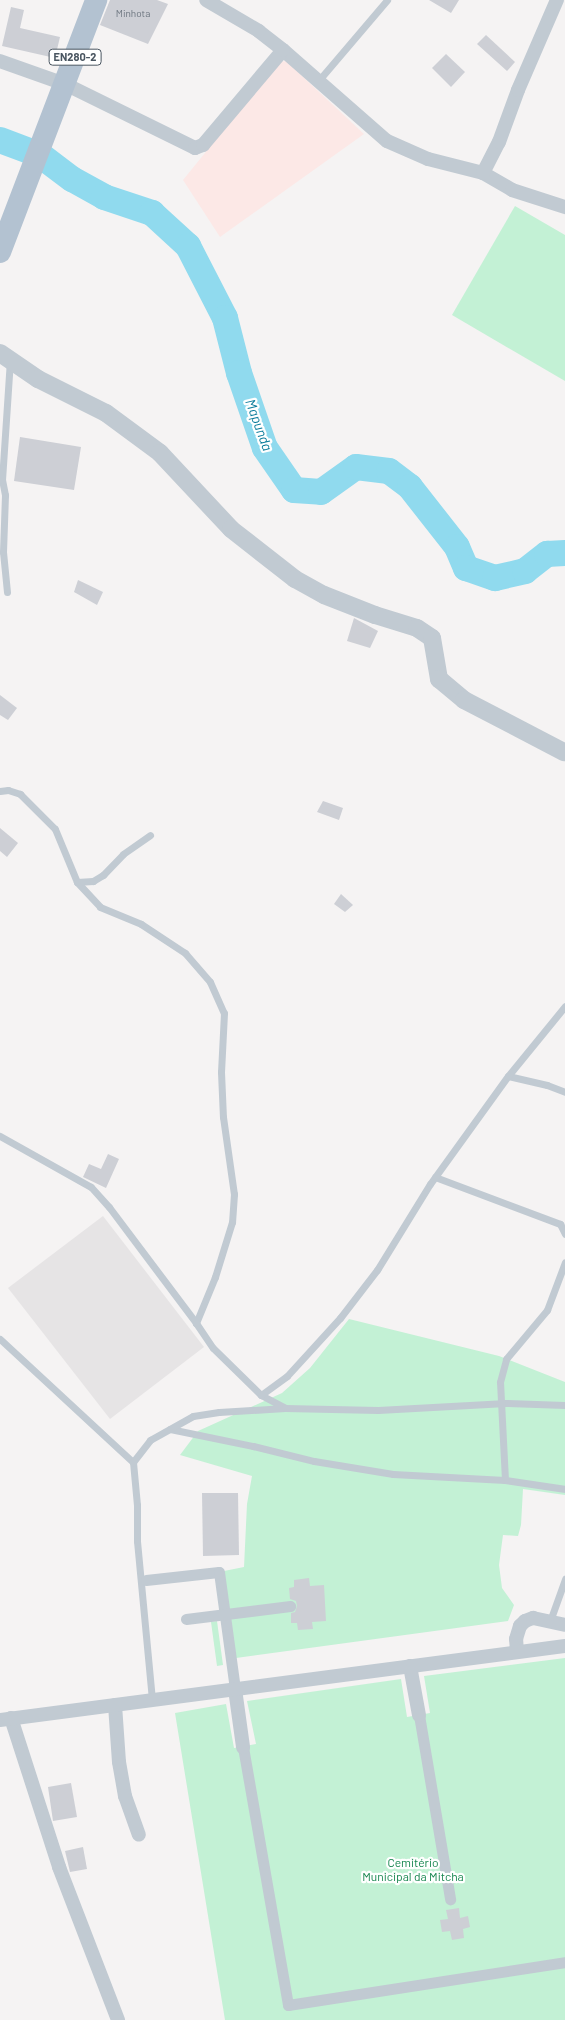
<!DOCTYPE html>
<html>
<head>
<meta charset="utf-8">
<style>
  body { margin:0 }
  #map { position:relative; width:565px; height:2020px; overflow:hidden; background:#f5f3f3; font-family:Barlow,sans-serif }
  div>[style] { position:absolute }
  .education>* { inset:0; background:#e6e4e5 }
  .medical>* { inset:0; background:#fce8e6 }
  .green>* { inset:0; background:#c3f1d5 }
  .river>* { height:26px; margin:-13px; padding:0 13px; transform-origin:13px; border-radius:13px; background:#90daee }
  .building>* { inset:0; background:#cdcfd5 }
  .service>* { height:7px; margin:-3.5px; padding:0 3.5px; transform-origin:3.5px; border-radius:3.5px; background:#c1cad2 }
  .pedestrian>* { height:11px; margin:-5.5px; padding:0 5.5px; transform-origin:5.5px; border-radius:5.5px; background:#c1cad2 }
  .minor>* { height:14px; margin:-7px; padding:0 7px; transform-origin:7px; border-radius:7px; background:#c1cad2 }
  .tertiary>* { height:18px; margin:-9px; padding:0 9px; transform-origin:9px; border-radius:9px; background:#c1cad2 }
  .primary>* { height:22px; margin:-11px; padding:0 11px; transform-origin:11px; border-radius:11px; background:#b3c2d1 }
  span { translate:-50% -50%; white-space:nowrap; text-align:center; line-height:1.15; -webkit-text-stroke:4.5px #fff; paint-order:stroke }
  .number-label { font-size:10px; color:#6b747e }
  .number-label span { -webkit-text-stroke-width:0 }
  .shield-label span { padding:1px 4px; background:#fff; border:1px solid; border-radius:4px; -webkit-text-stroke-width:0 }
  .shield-label { font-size:11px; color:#4a5661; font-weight:700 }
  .park-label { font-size:12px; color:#17864f }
  .water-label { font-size:14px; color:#0c7c9b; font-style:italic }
</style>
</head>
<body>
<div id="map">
  <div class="education">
    <div style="clip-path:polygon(103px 1216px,204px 1347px,110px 1419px,8px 1288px)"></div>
  </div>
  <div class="medical">
    <div style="clip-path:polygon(286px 61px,364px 134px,220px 237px,183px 180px,275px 67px,279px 62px)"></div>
  </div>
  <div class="green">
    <div style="clip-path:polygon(515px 206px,565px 235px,565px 381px,452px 315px)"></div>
    <div style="clip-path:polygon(349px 1319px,499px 1356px,565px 1382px,565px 1495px,523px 1489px,521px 1525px,518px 1536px,503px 1535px,499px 1565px,502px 1588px,514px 1605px,508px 1621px,236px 1658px,224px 1571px,244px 1567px,247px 1504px,252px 1476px,180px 1455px,198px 1431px,282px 1393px,310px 1368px)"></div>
    <div style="clip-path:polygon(217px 1621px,223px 1665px,217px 1666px,211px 1622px)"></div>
    <div style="clip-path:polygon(565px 1658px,565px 2020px,225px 2020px,175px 1713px,226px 1704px,234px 1748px,256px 1744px,247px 1701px,401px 1679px,407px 1717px,430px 1713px,424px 1676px)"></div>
  </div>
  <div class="river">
    <div style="left:0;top:140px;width:43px;rotate:20.6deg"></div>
    <div style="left:40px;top:155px;width:40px;rotate:37deg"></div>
    <div style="left:72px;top:179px;width:37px;rotate:29deg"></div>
    <div style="left:104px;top:197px;width:51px;rotate:18.4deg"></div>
    <div style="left:152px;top:213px;width:49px;rotate:42.5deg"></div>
    <div style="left:188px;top:246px;width:81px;rotate:62.8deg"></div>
    <div style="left:225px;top:318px;width:57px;rotate:75.7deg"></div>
    <div style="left:239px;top:373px;width:79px;rotate:70.9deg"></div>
    <div style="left:265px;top:448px;width:51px;rotate:55.4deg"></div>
    <div style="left:294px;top:490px;width:27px;rotate:4deg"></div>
    <div style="left:321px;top:492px;width:43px;rotate:-35.5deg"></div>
    <div style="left:356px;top:467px;width:33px;rotate:7deg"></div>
    <div style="left:389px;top:471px;width:26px;rotate:37deg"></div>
    <div style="left:410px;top:487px;width:76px;rotate:51.9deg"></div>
    <div style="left:457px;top:547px;width:23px;rotate:67deg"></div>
    <div style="left:466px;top:568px;width:31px;rotate:19deg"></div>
    <div style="left:495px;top:578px;width:31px;rotate:-13deg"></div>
    <div style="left:525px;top:571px;width:28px;rotate:-38deg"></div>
    <div style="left:547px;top:554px;width:18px;rotate:-3deg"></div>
  </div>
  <div class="building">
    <div style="clip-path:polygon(110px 0,157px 0,168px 4px,148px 44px,100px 25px)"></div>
    <div style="clip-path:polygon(429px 0,459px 0,451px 13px)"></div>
    <div style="clip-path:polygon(11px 7px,24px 10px,20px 28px,60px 37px,55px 58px,2px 46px)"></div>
    <div style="clip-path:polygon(486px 35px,515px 62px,507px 71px,477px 44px)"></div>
    <div style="clip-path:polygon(446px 54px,465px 72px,451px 87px,432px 68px)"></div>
    <div style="clip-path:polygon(20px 437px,81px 447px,74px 490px,14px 481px)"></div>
    <div style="clip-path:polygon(78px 580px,103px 592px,97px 605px,74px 592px)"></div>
    <div style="clip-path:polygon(354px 618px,378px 631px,370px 648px,347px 641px)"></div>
    <div style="clip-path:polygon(0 695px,17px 708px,8px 720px,0 715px)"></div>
    <div style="clip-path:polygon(323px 801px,343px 808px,339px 820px,317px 812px)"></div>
    <div style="clip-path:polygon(0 828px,18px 843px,7px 857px,0 851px)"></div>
    <div style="clip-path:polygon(341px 894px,353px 905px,345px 912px,334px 904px)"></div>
    <div style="clip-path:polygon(108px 1154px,119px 1159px,106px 1188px,83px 1177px,89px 1164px,101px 1169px)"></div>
    <div style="clip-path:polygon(202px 1493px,238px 1493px,239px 1555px,203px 1556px)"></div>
    <div style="clip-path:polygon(309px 1578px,310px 1586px,324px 1585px,326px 1621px,312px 1622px,313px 1629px,298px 1630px,297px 1623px,291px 1623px,291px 1613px,295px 1612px,297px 1606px,296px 1601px,290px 1599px,289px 1588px,294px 1587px,294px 1580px)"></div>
    <div style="clip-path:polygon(71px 1783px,77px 1817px,53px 1821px,48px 1787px)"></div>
    <div style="clip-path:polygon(83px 1847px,87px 1869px,70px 1872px,65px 1851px)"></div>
    <div style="clip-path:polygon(459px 1908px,460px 1918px,468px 1916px,470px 1927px,463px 1929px,464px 1938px,452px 1940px,450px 1931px,442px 1932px,440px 1920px,448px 1919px,446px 1910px)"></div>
  </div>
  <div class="service">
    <div style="left:319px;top:80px;width:105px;rotate:-49.6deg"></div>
    <div style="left:7px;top:592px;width:40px;rotate:-95.7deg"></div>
    <div style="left:3px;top:552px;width:57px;rotate:-88deg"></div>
    <div style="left:5px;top:495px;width:15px;rotate:-101deg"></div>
    <div style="left:2px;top:480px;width:119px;rotate:-86.2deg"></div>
    <div style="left:0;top:791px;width:8px;rotate:-7deg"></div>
    <div style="left:8px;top:790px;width:13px;rotate:18deg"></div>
    <div style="left:20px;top:794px;width:49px;rotate:45deg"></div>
    <div style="left:55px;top:829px;width:57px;rotate:67.5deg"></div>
    <div style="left:77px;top:882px;width:34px;rotate:47deg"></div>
    <div style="left:100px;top:907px;width:44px;rotate:22.5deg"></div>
    <div style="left:141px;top:924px;width:53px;rotate:33.4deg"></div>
    <div style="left:185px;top:953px;width:38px;rotate:49deg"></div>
    <div style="left:210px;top:982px;width:34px;rotate:66deg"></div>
    <div style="left:224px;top:1013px;width:59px;rotate:92.9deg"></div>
    <div style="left:221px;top:1072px;width:45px;rotate:87.5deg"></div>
    <div style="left:223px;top:1117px;width:78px;rotate:81.9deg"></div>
    <div style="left:234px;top:1194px;width:28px;rotate:94deg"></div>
    <div style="left:232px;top:1222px;width:58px;rotate:107.2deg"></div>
    <div style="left:215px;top:1277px;width:50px;rotate:112.4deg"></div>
    <div style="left:196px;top:1323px;width:30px;rotate:56deg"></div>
    <div style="left:213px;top:1348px;width:67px;rotate:44.4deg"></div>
    <div style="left:261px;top:1395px;width:27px;rotate:28deg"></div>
    <div style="left:77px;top:882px;width:16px;rotate:-4deg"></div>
    <div style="left:93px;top:881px;width:12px;rotate:-31deg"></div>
    <div style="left:103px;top:875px;width:29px;rotate:-46deg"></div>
    <div style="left:123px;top:854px;width:33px;rotate:-35deg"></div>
    <div style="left:508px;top:1076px;width:40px;rotate:13deg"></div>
    <div style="left:547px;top:1085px;width:19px;rotate:21deg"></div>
    <div style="left:0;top:1136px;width:104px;rotate:29.3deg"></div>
    <div style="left:91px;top:1187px;width:27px;rotate:48deg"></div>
    <div style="left:109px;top:1207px;width:145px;rotate:53.1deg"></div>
    <div style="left:435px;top:1177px;width:134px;rotate:20.6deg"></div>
    <div style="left:560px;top:1224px;width:11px;rotate:63deg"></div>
    <div style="left:0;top:1339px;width:181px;rotate:42.8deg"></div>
    <div style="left:133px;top:1462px;width:43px;rotate:84.7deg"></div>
    <div style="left:137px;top:1505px;width:36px;rotate:90deg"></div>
    <div style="left:137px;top:1541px;width:160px;rotate:84.6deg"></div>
    <div style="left:261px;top:1395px;width:32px;rotate:-36deg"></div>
    <div style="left:287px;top:1376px;width:79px;rotate:-47.6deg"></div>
    <div style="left:340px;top:1318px;width:61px;rotate:-52.4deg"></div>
    <div style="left:377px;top:1270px;width:101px;rotate:-58.4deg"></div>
    <div style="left:430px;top:1184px;width:133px;rotate:-54.2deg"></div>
    <div style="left:508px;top:1076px;width:90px;rotate:-50.8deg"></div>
    <div style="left:170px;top:1429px;width:85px;rotate:11.6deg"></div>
    <div style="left:253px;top:1446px;width:63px;rotate:13.8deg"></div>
    <div style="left:314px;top:1461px;width:80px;rotate:9.3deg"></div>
    <div style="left:393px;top:1474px;width:112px;rotate:3.1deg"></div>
    <div style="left:505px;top:1480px;width:61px;rotate:8.5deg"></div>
    <div style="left:133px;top:1462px;width:28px;rotate:-52deg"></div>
    <div style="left:150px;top:1440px;width:49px;rotate:-29.2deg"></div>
    <div style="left:193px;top:1416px;width:26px;rotate:-9deg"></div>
    <div style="left:219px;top:1412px;width:66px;rotate:-3.5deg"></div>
    <div style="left:285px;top:1408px;width:93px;rotate:1.2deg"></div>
    <div style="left:378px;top:1410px;width:128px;rotate:-3.1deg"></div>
    <div style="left:506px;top:1403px;width:59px;rotate:1.9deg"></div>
    <div style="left:505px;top:1480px;width:98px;rotate:-92.9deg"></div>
    <div style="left:500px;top:1382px;width:24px;rotate:-75deg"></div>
    <div style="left:506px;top:1359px;width:64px;rotate:-50.1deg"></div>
    <div style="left:547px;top:1310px;width:51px;rotate:-69.4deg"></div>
    <div style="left:550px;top:1621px;width:45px;rotate:-70.3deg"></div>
  </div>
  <div class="pedestrian">
    <div style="left:146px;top:1580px;width:73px;rotate:-6.3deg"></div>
    <div style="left:219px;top:1572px;width:118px;rotate:82.2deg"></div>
    <div style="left:186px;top:1619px;width:105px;rotate:-7.1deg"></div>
    <div style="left:419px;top:1715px;width:187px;rotate:80.4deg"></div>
    <div style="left:243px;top:1747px;width:262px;rotate:80.1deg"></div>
    <div style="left:288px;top:2005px;width:280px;rotate:-8.8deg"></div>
  </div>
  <div class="minor">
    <div style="left:283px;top:50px;width:138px;rotate:41.2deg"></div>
    <div style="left:387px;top:141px;width:45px;rotate:23.7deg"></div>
    <div style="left:428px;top:159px;width:57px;rotate:14.3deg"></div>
    <div style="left:483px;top:173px;width:34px;rotate:30deg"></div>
    <div style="left:512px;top:190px;width:56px;rotate:17.8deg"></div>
    <div style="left:0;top:61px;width:69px;rotate:19.5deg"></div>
    <div style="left:65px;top:84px;width:145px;rotate:26.2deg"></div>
    <div style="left:195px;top:148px;width:9px;rotate:-21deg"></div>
    <div style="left:203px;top:145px;width:124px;rotate:-49.9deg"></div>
    <div style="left:283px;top:50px;width:31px;rotate:-142deg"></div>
    <div style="left:259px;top:31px;width:61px;rotate:-149.7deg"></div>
    <div style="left:483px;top:173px;width:35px;rotate:-63deg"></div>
    <div style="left:499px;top:142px;width:55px;rotate:-69.9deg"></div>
    <div style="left:518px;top:90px;width:98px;rotate:-66.6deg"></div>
    <div style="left:517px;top:1652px;width:13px;rotate:-94deg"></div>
    <div style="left:516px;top:1639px;width:14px;rotate:-73deg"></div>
    <div style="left:520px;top:1626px;width:7px;rotate:-45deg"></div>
    <div style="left:525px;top:1621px;width:9px;rotate:-21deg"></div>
    <div style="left:533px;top:1618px;width:33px;rotate:12deg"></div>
    <div style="left:410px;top:1666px;width:50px;rotate:79.6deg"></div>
    <div style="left:235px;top:1689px;width:59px;rotate:82.1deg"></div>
    <div style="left:115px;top:1705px;width:57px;rotate:86deg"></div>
    <div style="left:119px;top:1762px;width:35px;rotate:80deg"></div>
    <div style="left:125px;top:1796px;width:41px;rotate:70.3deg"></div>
    <div style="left:11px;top:1718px;width:157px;rotate:72.1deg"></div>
    <div style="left:59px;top:1867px;width:164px;rotate:68.9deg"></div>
    <div style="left:0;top:1720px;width:570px;rotate:-7.46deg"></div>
  </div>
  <div class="tertiary">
    <div style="left:0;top:353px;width:46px;rotate:34.4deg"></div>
    <div style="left:38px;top:379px;width:76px;rotate:26.6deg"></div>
    <div style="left:106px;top:413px;width:67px;rotate:36.5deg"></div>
    <div style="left:160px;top:453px;width:104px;rotate:46.9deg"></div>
    <div style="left:231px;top:529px;width:81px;rotate:38deg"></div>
    <div style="left:295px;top:579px;width:33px;rotate:29deg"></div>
    <div style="left:324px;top:595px;width:55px;rotate:21.4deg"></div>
    <div style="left:375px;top:615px;width:44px;rotate:17.2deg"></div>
    <div style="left:417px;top:628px;width:18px;rotate:34deg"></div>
    <div style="left:432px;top:638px;width:42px;rotate:80.3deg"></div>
    <div style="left:439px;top:679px;width:33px;rotate:40deg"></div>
    <div style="left:464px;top:700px;width:113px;rotate:27.5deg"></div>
  </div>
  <div class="primary">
    <div style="left:0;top:252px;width:270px;rotate:-69.1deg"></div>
  </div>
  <div class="number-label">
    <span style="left:133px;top:14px">Minhota</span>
  </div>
  <div class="shield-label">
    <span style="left:75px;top:57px">EN280-2</span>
  </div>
  <div class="park-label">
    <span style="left:413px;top:1870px">Cemitério<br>Municipal da Mitcha</span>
  </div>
  <div class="water-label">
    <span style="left:259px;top:425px;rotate:70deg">Mapunda</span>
  </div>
</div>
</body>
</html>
